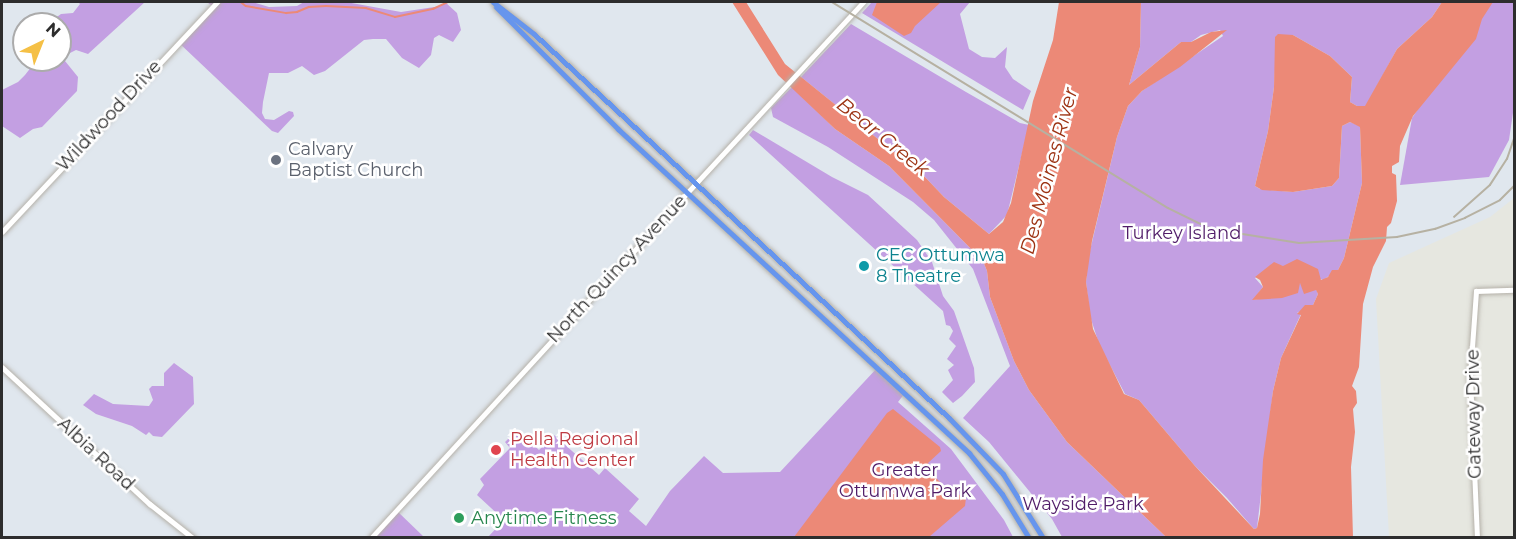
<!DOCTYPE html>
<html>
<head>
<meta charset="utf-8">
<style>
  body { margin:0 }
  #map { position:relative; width:1516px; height:539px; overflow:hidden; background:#e0e7ee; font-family:Montserrat,sans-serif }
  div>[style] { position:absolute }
  .industrial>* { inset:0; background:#e6e7e0 }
  .green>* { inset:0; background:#c39fe2 }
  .water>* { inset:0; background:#ec8977 }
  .stream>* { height:1.5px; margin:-0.75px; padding:0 0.75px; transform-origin:0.75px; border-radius:0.75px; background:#ec8977 }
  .roads { filter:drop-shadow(0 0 2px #b5b1a9) drop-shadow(0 0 2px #b5b1a9) }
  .tertiary>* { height:4.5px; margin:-2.25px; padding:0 2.25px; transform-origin:2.25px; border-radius:2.25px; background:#fff }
  .secondary>* { height:4.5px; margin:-2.25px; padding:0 2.25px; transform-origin:2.25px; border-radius:2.25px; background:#fff }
  .primary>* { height:5px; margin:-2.5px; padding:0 2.5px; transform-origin:2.5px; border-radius:2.5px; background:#6695ed }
  .rail>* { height:1.5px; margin:-0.75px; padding:0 0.75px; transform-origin:0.75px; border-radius:0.75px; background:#b6b1a2 }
  .dots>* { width:16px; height:16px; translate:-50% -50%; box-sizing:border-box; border:3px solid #fff; border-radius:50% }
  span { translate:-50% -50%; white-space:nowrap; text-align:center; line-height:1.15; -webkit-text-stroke:5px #fff; paint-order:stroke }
  .street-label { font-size:18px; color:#2d2d2d }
  .worship-label { font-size:18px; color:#5b616d }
  .left { translate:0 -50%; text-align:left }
  .park-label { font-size:18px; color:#511d69 }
  .culture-label { font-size:18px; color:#0d838f }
  .health-label { font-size:18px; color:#be3a42 }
  .leisure-label { font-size:18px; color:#27864d }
  .water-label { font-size:20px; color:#9c3212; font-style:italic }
  .frame { position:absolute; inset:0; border:3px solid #2d2d2d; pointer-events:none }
  .north { position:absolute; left:12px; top:12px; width:60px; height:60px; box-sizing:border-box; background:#fff; border:2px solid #ababab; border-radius:50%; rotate:43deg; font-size:16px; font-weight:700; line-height:24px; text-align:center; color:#2d2d2d }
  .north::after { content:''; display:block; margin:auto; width:21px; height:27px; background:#f5c046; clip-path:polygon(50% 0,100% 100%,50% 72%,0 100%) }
</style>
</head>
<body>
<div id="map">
  <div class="industrial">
    <div style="clip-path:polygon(1514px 198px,1514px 537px,1389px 537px,1376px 299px,1389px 263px,1490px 217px)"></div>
  </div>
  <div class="green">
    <div style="clip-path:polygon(78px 2px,145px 2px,88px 54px,76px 50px,68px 54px,65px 61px,78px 77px,77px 91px,42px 127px,33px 129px,20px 138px,2px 126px,2px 90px,18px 82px,25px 75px,32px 66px,27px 60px,60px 60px,60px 24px,47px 24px,61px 14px,73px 13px,80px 4px)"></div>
    <div style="clip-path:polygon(207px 2px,252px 2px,269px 7px,297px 6px,304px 2px,346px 2px,401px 12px,441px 6px,445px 2px,457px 13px,461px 30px,453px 42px,439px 35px,434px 38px,431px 55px,419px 68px,402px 58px,386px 39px,373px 39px,364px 40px,325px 71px,314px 75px,302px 66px,288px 73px,269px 73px,263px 102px,262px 113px,265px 119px,274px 120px,289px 111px,293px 112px,294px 116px,278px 133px,272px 131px,178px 42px,212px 6px)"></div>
    <div style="clip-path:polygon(872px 2px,970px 2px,960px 14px,969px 49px,982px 57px,995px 58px,1007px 47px,1005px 67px,1013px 79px,1031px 91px,1023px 110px,862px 13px)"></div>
    <div style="clip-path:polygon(1141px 2px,1442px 2px,1432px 17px,1397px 49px,1366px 106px,1357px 106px,1350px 102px,1352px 77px,1330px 56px,1293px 35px,1277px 35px,1274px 87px,1268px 131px,1255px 186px,1260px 189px,1293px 192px,1332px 186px,1339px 178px,1342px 126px,1350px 122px,1360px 126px,1362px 183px,1344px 258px,1338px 270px,1323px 280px,1283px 266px,1271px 265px,1255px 278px,1263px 287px,1253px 300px,1265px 298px,1300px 283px,1316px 289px,1318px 294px,1313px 305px,1297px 313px,1301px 314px,1281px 358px,1273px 391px,1257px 528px,1254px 529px,1227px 498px,1195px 466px,1139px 400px,1125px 394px,1099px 344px,1090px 316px,1086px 282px,1088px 259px,1117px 137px,1128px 106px,1142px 91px,1223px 36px,1220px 30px,1201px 35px,1191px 42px,1181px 42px,1129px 85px,1140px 47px)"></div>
    <div style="clip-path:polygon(1490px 2px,1514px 2px,1514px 106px,1509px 140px,1489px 177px,1400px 185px,1412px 118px)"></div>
    <div style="clip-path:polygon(851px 24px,966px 92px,1020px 123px,1029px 125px,1007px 215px,989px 234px,944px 197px,925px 177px,801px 77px)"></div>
    <div style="clip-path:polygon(792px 87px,835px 129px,889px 166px,983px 261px,987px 271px,990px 297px,1014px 361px,1029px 390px,1067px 442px,1166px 537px,1062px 537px,1052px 519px,989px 442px,963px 418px,1010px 366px,973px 269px,934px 220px,913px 202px,828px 147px,773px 117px,771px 108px)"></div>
    <div style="clip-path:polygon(753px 130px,832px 177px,868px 195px,917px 240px,932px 262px,943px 296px,954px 311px,974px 368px,975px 382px,962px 396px,953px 403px,942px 392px,953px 380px,948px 370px,954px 365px,947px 359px,956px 346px,949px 339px,953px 331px,950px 326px,946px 325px,943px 311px,749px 135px)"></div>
    <div style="clip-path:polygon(174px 363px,193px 377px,194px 404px,162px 437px,153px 436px,149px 432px,146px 435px,132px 426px,96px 414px,83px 405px,94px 394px,113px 404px,149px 406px,153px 400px,149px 389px,152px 386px,164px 386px,164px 373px)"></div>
    <div style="clip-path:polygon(878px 367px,905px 393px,898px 402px,951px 449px,1004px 520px,1013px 537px,488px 537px,504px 520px,477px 495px,484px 485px,480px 479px,510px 448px,505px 442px,517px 430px,539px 450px,554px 435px,599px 475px,605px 468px,639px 499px,629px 511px,646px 526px,670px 491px,704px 456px,723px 473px,780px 472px)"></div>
    <div style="clip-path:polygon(396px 510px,424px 537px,371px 538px)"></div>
  </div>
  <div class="water">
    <div style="clip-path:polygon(732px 2px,746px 2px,785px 64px,925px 177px,944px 197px,989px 234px,1003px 222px,1011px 203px,1033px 101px,1053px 40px,1059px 2px,1141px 2px,1140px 47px,1129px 85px,1181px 42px,1191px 42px,1211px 32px,1227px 30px,1180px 67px,1142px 91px,1128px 106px,1117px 137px,1092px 241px,1086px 282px,1093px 329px,1124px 394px,1139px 400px,1195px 466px,1254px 529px,1257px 528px,1260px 514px,1263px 460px,1273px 391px,1281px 358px,1301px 315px,1297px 314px,1305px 305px,1313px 305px,1318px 294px,1316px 290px,1304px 294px,1300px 283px,1298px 293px,1282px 298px,1252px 300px,1263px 287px,1260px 280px,1255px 277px,1274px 262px,1283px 266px,1297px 259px,1318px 269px,1321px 280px,1328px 277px,1332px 270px,1338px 270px,1344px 258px,1362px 183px,1360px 127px,1350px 122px,1342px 126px,1339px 178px,1332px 186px,1293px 192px,1262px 190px,1255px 186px,1268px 131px,1274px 87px,1275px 37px,1278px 34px,1293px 35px,1330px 56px,1352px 77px,1350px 102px,1357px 106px,1365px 106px,1397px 49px,1432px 17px,1442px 2px,1493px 2px,1482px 19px,1476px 39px,1413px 116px,1400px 146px,1399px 162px,1392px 166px,1392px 173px,1396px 175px,1397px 201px,1391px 223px,1387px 227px,1386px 241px,1373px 267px,1363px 304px,1359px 367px,1352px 386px,1356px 391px,1357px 403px,1353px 409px,1355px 432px,1351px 467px,1353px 537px,1166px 537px,1067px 442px,1029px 390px,1014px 361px,990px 297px,987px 271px,983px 261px,889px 166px,835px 129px,778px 75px)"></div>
    <div style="clip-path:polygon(877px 2px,941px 2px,915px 26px,911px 33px,904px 36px,872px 15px)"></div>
    <div style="clip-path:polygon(893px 409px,940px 447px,941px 451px,928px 463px,930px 472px,946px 488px,966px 498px,965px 506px,929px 537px,794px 537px,887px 413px)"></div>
  </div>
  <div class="stream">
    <div style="left:241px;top:2px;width:6px;rotate:39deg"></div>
    <div style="left:246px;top:6px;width:41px;rotate:9.9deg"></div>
    <div style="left:286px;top:13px;width:11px;rotate:-5deg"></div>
    <div style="left:297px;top:12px;width:13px;rotate:-23deg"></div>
    <div style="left:309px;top:7px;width:17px;rotate:-3deg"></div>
    <div style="left:326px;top:6px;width:40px;rotate:2.9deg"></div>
    <div style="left:366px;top:8px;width:30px;rotate:17deg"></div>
    <div style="left:395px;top:17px;width:39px;rotate:-12deg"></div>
    <div style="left:433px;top:9px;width:17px;rotate:-25deg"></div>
    <div style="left:543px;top:2px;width:18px"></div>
  </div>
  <div class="roads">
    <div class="tertiary">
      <div style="left:687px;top:193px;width:260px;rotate:-47.3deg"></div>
      <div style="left:2px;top:232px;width:315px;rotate:-46.9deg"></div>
      <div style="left:2px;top:367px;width:202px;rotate:42.8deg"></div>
      <div style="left:150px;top:504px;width:55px;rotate:38.3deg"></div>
      <div style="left:1477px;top:538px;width:163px;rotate:-92.5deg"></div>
      <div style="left:1470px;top:375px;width:84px;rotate:-85.9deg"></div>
      <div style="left:1476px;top:291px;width:38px;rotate:-2deg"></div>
    </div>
    <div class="secondary">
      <div style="left:371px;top:538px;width:468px;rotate:-47.5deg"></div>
    </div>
    <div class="primary">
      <div style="left:493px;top:2px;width:52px;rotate:38deg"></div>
      <div style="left:534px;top:34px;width:565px;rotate:42.78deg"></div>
      <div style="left:949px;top:418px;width:78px;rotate:46deg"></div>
      <div style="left:1003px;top:474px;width:75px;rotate:58deg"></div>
      <div style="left:496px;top:7px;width:173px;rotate:45deg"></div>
      <div style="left:618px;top:129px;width:478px;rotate:42.7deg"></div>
      <div style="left:969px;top:453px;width:53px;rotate:51.2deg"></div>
      <div style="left:1002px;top:494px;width:52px;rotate:58.5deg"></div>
    </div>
  </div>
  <div class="rail">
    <div style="left:832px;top:2px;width:394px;rotate:31.5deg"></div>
    <div style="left:1168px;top:208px;width:48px;rotate:26deg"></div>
    <div style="left:1211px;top:229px;width:89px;rotate:9deg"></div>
    <div style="left:1299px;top:243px;width:98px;rotate:-3.5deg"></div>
    <div style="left:1397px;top:237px;width:39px;rotate:-12deg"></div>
    <div style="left:1435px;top:229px;width:32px;rotate:-20deg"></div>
    <div style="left:1465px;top:218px;width:39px;rotate:-27deg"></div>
    <div style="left:1500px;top:200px;width:20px;rotate:-45deg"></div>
    <div style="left:1454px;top:217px;width:48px;rotate:-41.6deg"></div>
    <div style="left:1490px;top:185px;width:31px;rotate:-57deg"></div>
    <div style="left:1507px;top:159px;width:21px;rotate:-71deg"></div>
  </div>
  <div class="dots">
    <div style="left:276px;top:160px;background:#6b7280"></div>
    <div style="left:864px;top:266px;background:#0f9aa8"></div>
    <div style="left:496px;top:450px;background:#e0444e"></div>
    <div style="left:459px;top:518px;background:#2e9e5b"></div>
  </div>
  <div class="street-label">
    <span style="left:109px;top:116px;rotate:-47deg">Wildwood Drive</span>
    <span style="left:617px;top:269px;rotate:-47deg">North Quincy Avenue</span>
    <span style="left:1474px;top:414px;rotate:-91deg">Gateway Drive</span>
    <span style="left:96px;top:454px;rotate:43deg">Albia Road</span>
  </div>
  <div class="worship-label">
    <span class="left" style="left:288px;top:160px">Calvary<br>Baptist Church</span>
  </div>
  <div class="park-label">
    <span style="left:1182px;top:233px">Turkey Island</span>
    <span style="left:905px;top:481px">Greater<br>Ottumwa Park</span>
    <span style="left:1083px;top:504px">Wayside Park</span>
  </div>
  <div class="culture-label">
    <span class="left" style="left:876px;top:266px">CEC Ottumwa<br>8 Theatre</span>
  </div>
  <div class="health-label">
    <span class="left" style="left:510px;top:450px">Pella Regional<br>Health Center</span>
  </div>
  <div class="leisure-label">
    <span class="left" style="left:471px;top:518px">Anytime Fitness</span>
  </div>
  <div class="water-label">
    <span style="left:883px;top:137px;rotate:39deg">Bear Creek</span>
    <span style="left:1049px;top:171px;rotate:-75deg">Des Moines River</span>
  </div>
  <div class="frame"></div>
  <div class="north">N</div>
</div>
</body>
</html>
